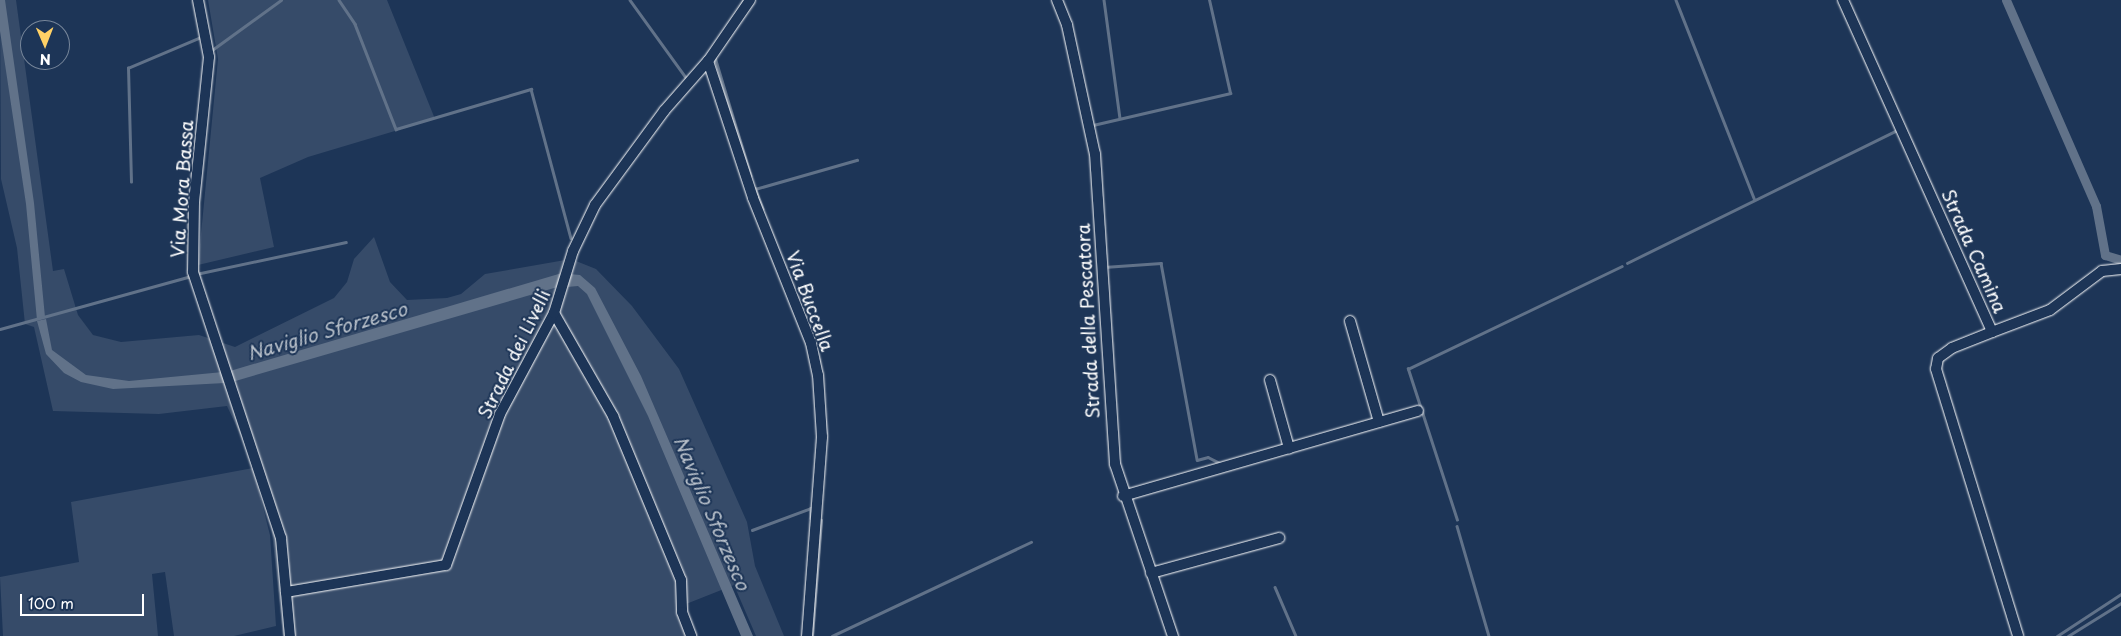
<!DOCTYPE html>
<html>
<head>
<meta charset="utf-8">
<style>
  body { margin:0 }
  #map { position:relative; width:2121px; height:636px; overflow:hidden; background:#1d3557; font-family:"Playpen Sans",sans-serif }
  div>[style] { position:absolute }
  .green>* { inset:0; background:#364b69 }
  .water>* { inset:0; background:#617289 }
  .stream>* { height:2.5px; margin:-1.25px; padding:0 1.25px; transform-origin:1.25px; border-radius:1.25px; background:#617289 }
  .canal>* { height:9px; margin:-4.5px; padding:0 4.5px; transform-origin:4.5px; border-radius:4.5px; background:#617289 }
  .roads { filter:drop-shadow(0 0 1px #fff) drop-shadow(0 0 1px #fff) }
  .minor>* { height:10px; margin:-5px; padding:0 5px; transform-origin:5px; border-radius:5px; background:#1d3557 }
  span { translate:-50% -50%; white-space:nowrap; text-align:center; line-height:1.15; -webkit-text-stroke:4px #1d3557; paint-order:stroke }
  .street-label { font-size:18px; color:#fff }
  .water-label { font-size:19px; color:#b8c0ca; font-style:italic }
  .north { position:absolute; left:20px; top:20px; width:50px; height:50px; box-sizing:border-box; background:#1d3557; border:1px solid #77869a; border-radius:50%; rotate:179deg; font-size:14px; font-weight:700; line-height:20px; text-align:center; color:#fff }
  .north::after { content:''; display:block; margin:auto; width:18px; height:22px; background:#ffd166; clip-path:polygon(50% 0,100% 100%,50% 72%,0 100%) }
  .scale { position:absolute; left:20px; top:594px; width:124px; height:22px; box-sizing:border-box; border:2px solid #fff; border-top:0; padding-left:6px; font-size:15px; line-height:18px; white-space:nowrap; color:#fff; -webkit-text-stroke:4px #1d3557; paint-order:stroke }
</style>
</head>
<body>
<div id="map">
  <div class="green">
    <div style="clip-path:polygon(0 0,16px 0,53px 271px,64px 269px,78px 315px,93px 335px,121px 342px,199px 335px,235px 347px,334px 298px,347px 282px,354px 259px,374px 237px,390px 282px,407px 300px,447px 298px,461px 294px,485px 274px,571px 259px,596px 269px,632px 306px,679px 369px,747px 522px,755px 566px,784px 636px,756px 636px,734px 585px,681px 606px,692px 636px,283px 636px,271px 523px,254px 464px,227px 406px,159px 414px,53px 411px,34px 327px,25px 324px,17px 248px,1px 179px)"></div>
    <div style="clip-path:polygon(208px 0,387px 0,435px 119px,308px 157px,260px 178px,274px 247px,198px 265px,218px 59px)"></div>
    <div style="clip-path:polygon(253px 468px,270px 535px,276px 626px,234px 636px,174px 636px,165px 572px,152px 574px,158px 636px,3px 636px,0 577px,79px 562px,71px 502px)"></div>
  </div>
  <div class="water">
    <div style="clip-path:polygon(0 0,5px 0,34px 203px,45px 317px,37px 320px,26px 204px,0 31px)"></div>
    <div style="clip-path:polygon(562px 273px,561px 286px,232px 382px,230px 371px)"></div>
    <div style="clip-path:polygon(569px 274px,580px 275px,595px 288px,641px 376px,753px 636px,741px 636px,648px 416px,587px 294px,578px 286px,567px 287px)"></div>
    <div style="clip-path:polygon(46px 319px,52px 350px,86px 375px,129px 381px,223px 372px,225px 383px,113px 389px,81px 382px,64px 373px,46px 354px,37px 321px)"></div>
  </div>
  <div class="stream">
    <div style="left:339px;top:0;width:29px;rotate:56deg"></div>
    <div style="left:355px;top:24px;width:113px;rotate:68.7deg"></div>
    <div style="left:396px;top:129px;width:141px;rotate:-16.5deg"></div>
    <div style="left:531px;top:89px;width:154px;rotate:75deg"></div>
    <div style="left:630px;top:0;width:97px;rotate:54.2deg"></div>
    <div style="left:1104px;top:0;width:119px;rotate:82.3deg"></div>
    <div style="left:1676px;top:0;width:213px;rotate:68.5deg"></div>
    <div style="left:730px;top:23px;width:27px;rotate:-59deg"></div>
    <div style="left:212px;top:50px;width:85px;rotate:-35.9deg"></div>
    <div style="left:715px;top:57px;width:124px;rotate:73.2deg"></div>
    <div style="left:1093px;top:125px;width:141px;rotate:-13.1deg"></div>
    <div style="left:1230px;top:93px;width:95px;rotate:-102.7deg"></div>
    <div style="left:131px;top:182px;width:114px;rotate:-91.5deg"></div>
    <div style="left:128px;top:68px;width:79px;rotate:-23deg"></div>
    <div style="left:755px;top:188px;width:22px;rotate:69deg"></div>
    <div style="left:755px;top:189px;width:106px;rotate:-15.9deg"></div>
    <div style="left:1627px;top:263px;width:301px;rotate:-26.2deg"></div>
    <div style="left:1104px;top:267px;width:57px;rotate:-4deg"></div>
    <div style="left:1161px;top:263px;width:200px;rotate:79.6deg"></div>
    <div style="left:1197px;top:460px;width:11px;rotate:-15deg"></div>
    <div style="left:1208px;top:457px;width:13px;rotate:27deg"></div>
    <div style="left:196px;top:274px;width:153px;rotate:-12deg"></div>
    <div style="left:0;top:329px;width:198px;rotate:-15.5deg"></div>
    <div style="left:819px;top:359px;width:74px;rotate:84.6deg"></div>
    <div style="left:1457px;top:520px;width:159px;rotate:-108deg"></div>
    <div style="left:1408px;top:369px;width:237px;rotate:-25.7deg"></div>
    <div style="left:1457px;top:526px;width:115px;rotate:73.8deg"></div>
    <div style="left:752px;top:530px;width:63px;rotate:-20.4deg"></div>
    <div style="left:811px;top:508px;width:10px;rotate:90deg"></div>
    <div style="left:1275px;top:587px;width:53px;rotate:66.8deg"></div>
    <div style="left:812px;top:635px;width:115px;rotate:-85.5deg"></div>
    <div style="left:832px;top:636px;width:220px;rotate:-25.3deg"></div>
    <div style="left:2057px;top:636px;width:77px;rotate:-33.3deg"></div>
    <div style="left:2068px;top:636px;width:62px;rotate:-31.9deg"></div>
  </div>
  <div class="canal">
    <div style="left:2006px;top:0;width:225px;rotate:66.4deg"></div>
    <div style="left:2096px;top:206px;width:50px;rotate:79.6deg"></div>
    <div style="left:2105px;top:255px;width:17px;rotate:17deg"></div>
  </div>
  <div class="roads">
    <div class="minor">
      <div style="left:198px;top:0;width:58px;rotate:79.1deg"></div>
      <div style="left:209px;top:57px;width:146px;rotate:95.9deg"></div>
      <div style="left:194px;top:202px;width:70px;rotate:90.8deg"></div>
      <div style="left:193px;top:272px;width:280px;rotate:71.7deg"></div>
      <div style="left:281px;top:538px;width:98px;rotate:84.8deg"></div>
      <div style="left:750px;top:0;width:74px;rotate:124.5deg"></div>
      <div style="left:708px;top:61px;width:144px;rotate:71.8deg"></div>
      <div style="left:753px;top:198px;width:156px;rotate:68.2deg"></div>
      <div style="left:811px;top:343px;width:33px;rotate:78deg"></div>
      <div style="left:818px;top:375px;width:62px;rotate:86.3deg"></div>
      <div style="left:822px;top:437px;width:200px;rotate:94.3deg"></div>
      <div style="left:1057px;top:0;width:27px;rotate:68deg"></div>
      <div style="left:1067px;top:25px;width:132px;rotate:77.8deg"></div>
      <div style="left:1095px;top:154px;width:311px;rotate:86.3deg"></div>
      <div style="left:1115px;top:464px;width:182px;rotate:71.4deg"></div>
      <div style="left:1843px;top:0;width:364px;rotate:65.8deg"></div>
      <div style="left:1992px;top:332px;width:43px;rotate:158.2deg"></div>
      <div style="left:1952px;top:348px;width:17px;rotate:144deg"></div>
      <div style="left:1938px;top:358px;width:11px;rotate:100deg"></div>
      <div style="left:1936px;top:369px;width:279px;rotate:72.9deg"></div>
      <div style="left:554px;top:313px;width:119px;rotate:60.2deg"></div>
      <div style="left:613px;top:416px;width:178px;rotate:67.5deg"></div>
      <div style="left:681px;top:580px;width:32px;rotate:88deg"></div>
      <div style="left:682px;top:612px;width:26px;rotate:69deg"></div>
      <div style="left:1350px;top:321px;width:105px;rotate:74deg"></div>
      <div style="left:1992px;top:332px;width:62px;rotate:-20.8deg"></div>
      <div style="left:2050px;top:310px;width:65px;rotate:-36.9deg"></div>
      <div style="left:2102px;top:271px;width:19px;rotate:-6deg"></div>
      <div style="left:1270px;top:380px;width:71px;rotate:74.4deg"></div>
      <div style="left:1123px;top:496px;width:307px;rotate:-16.1deg"></div>
      <div style="left:1151px;top:573px;width:133px;rotate:-15.3deg"></div>
      <div style="left:286px;top:592px;width:162px;rotate:-9.6deg"></div>
      <div style="left:446px;top:565px;width:160px;rotate:-70.3deg"></div>
      <div style="left:500px;top:414px;width:115px;rotate:-61.9deg"></div>
      <div style="left:554px;top:313px;width:65px;rotate:-73deg"></div>
      <div style="left:573px;top:251px;width:51px;rotate:-64.4deg"></div>
      <div style="left:595px;top:205px;width:117px;rotate:-53.7deg"></div>
      <div style="left:664px;top:111px;width:67px;rotate:-48.7deg"></div>
    </div>
  </div>
  <div class="street-label">
    <span style="left:182px;top:189px;rotate:-86deg">Via Mora Bassa</span>
    <span style="left:1974px;top:251px;rotate:66deg">Strada Camina</span>
    <span style="left:810px;top:301px;rotate:70deg">Via Buccella</span>
    <span style="left:1088px;top:321px;rotate:-93deg">Strada della Pescatora</span>
    <span style="left:514px;top:354px;rotate:-64deg">Strada dei Livelli</span>
  </div>
  <div class="water-label">
    <span style="left:327px;top:331px;rotate:-16deg">Naviglio Sforzesco</span>
    <span style="left:712px;top:513px;rotate:67deg">Naviglio Sforzesco</span>
  </div>
  <div class="north">N</div>
  <div class="scale">100 m</div>
</div>
</body>
</html>
